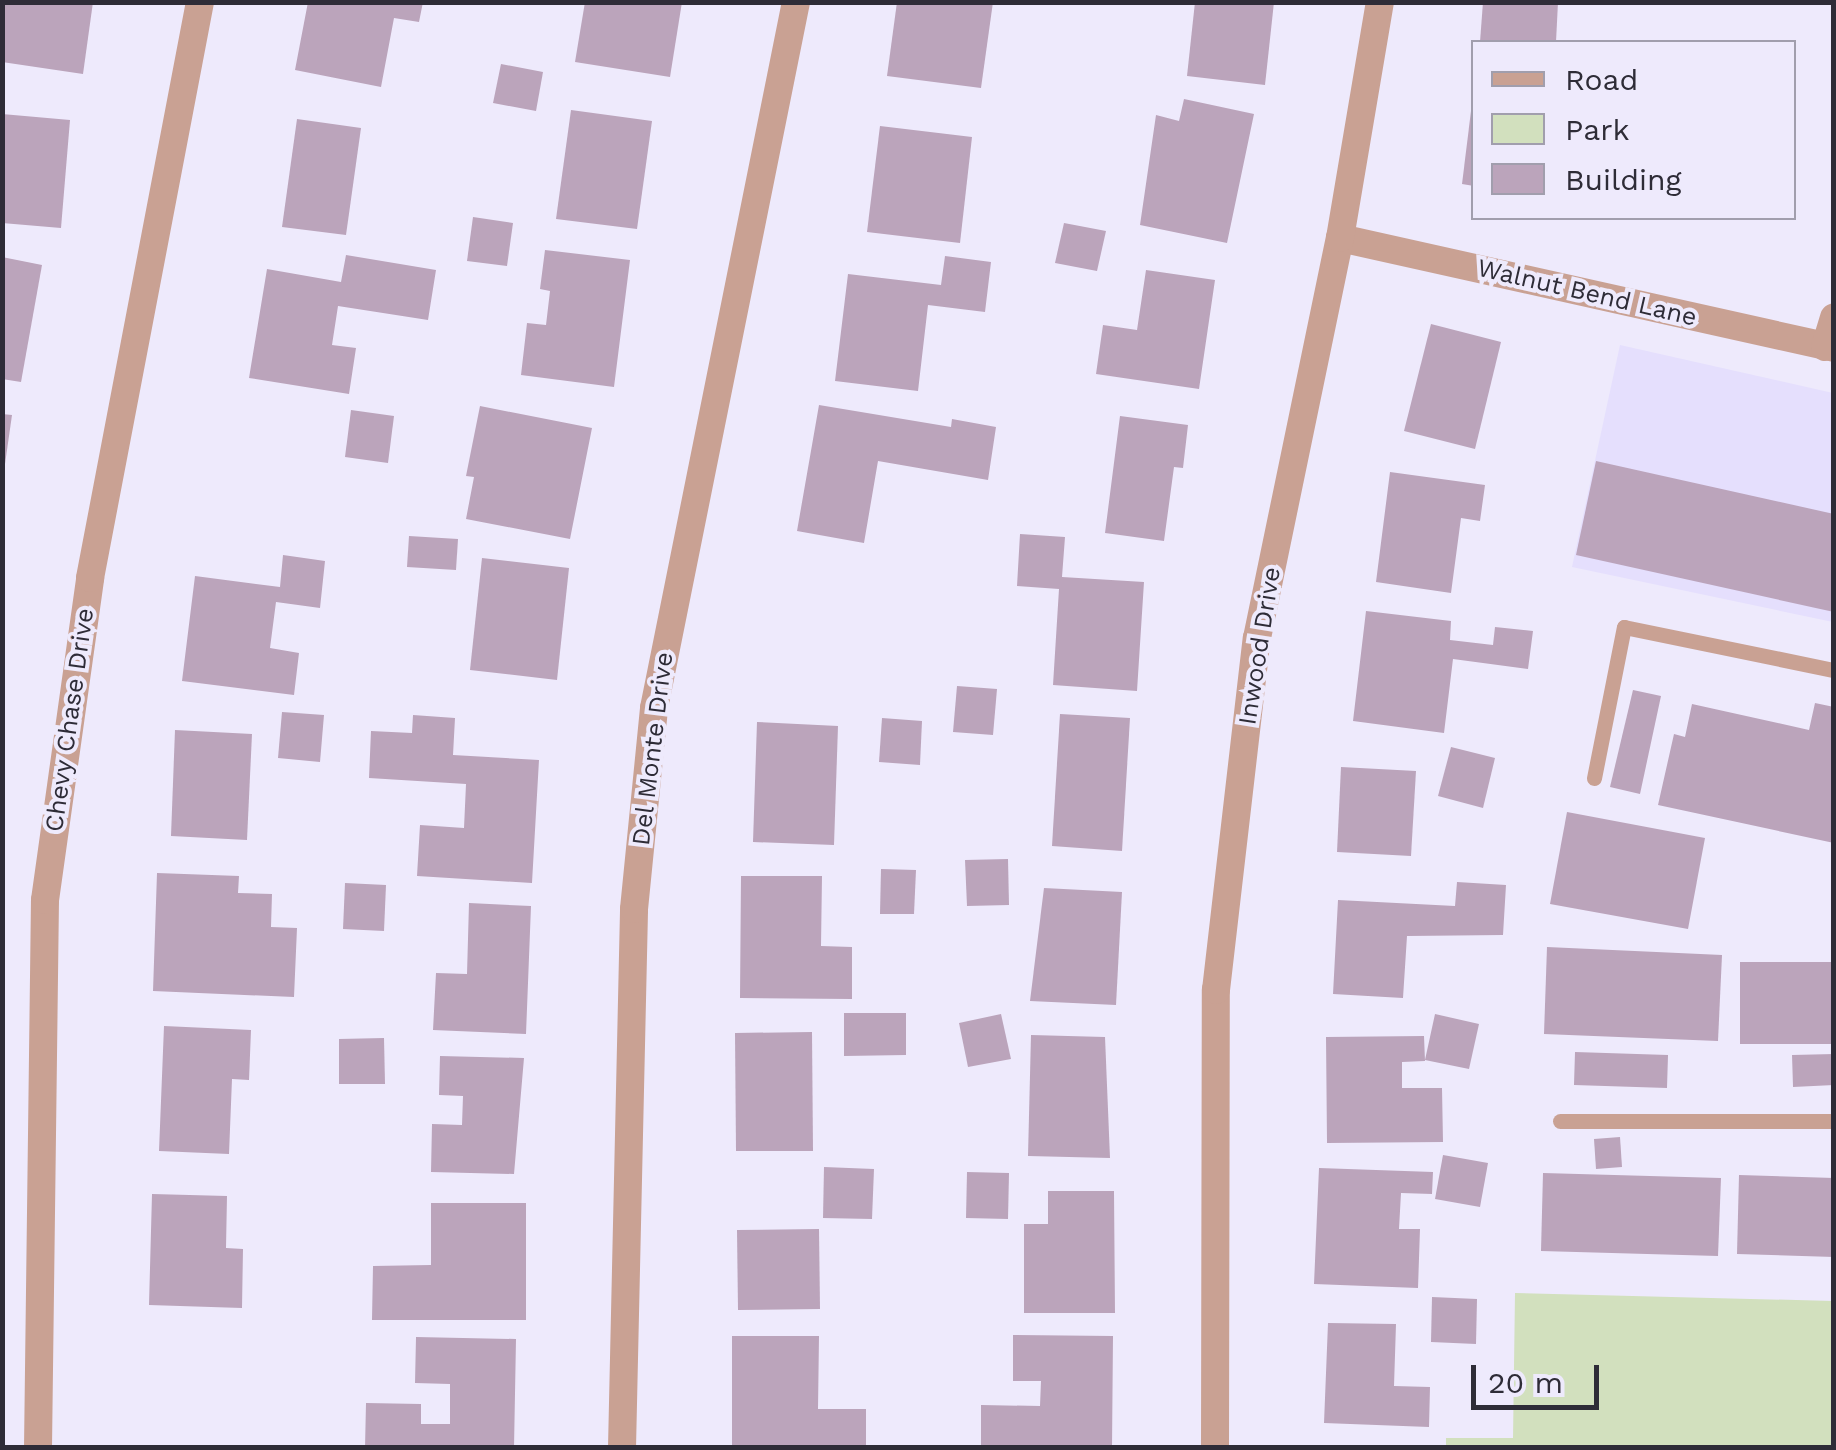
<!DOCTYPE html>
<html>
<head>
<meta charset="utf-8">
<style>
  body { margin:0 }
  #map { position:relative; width:1836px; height:1450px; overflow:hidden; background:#eeeafc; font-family:"Work Sans",sans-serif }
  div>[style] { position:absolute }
  .built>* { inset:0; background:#e5dffd }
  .green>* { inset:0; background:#d2e0be }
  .building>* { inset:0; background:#bba4bb }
  .service>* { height:15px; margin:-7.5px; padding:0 7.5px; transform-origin:7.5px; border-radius:7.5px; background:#c9a193 }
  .minor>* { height:28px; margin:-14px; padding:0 14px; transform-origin:14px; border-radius:14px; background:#c9a193 }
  span { translate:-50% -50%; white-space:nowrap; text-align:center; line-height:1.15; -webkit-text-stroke:8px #eeeafc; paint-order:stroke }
  .street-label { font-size:25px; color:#2e2c37 }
  .frame { position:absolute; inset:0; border:5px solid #2e2c37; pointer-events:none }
  .legend { position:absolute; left:1471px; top:40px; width:325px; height:180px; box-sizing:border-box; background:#eeeafc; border:2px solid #a19ead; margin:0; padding:12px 18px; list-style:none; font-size:30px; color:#2e2c37 }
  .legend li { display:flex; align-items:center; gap:20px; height:50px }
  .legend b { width:50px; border:2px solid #a19ead }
  .scale { position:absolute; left:1471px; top:1365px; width:128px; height:45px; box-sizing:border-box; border:5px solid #2e2c37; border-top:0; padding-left:12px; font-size:30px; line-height:35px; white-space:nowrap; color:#2e2c37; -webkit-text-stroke:8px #eeeafc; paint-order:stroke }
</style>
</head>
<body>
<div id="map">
  <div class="built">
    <div style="clip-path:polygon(1620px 345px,1833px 393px,1833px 622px,1572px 567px)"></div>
  </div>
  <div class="green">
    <div style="clip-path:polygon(1515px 1293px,1833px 1301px,1833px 1447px,1446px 1447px,1446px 1438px,1513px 1438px)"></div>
  </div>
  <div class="building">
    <div style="clip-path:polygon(93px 2px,83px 74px,2px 62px,2px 4px)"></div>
    <div style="clip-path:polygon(308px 2px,423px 2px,419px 22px,394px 18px,381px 87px,295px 70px)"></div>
    <div style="clip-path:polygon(585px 2px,682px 2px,670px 77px,575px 62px)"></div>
    <div style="clip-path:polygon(897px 2px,993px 2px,981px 88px,887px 76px)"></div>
    <div style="clip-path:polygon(1195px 2px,1274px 2px,1265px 85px,1187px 76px)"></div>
    <div style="clip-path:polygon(1483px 2px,1558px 2px,1556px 42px,1480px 42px)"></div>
    <div style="clip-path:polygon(501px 64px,543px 72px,536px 111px,493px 103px)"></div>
    <div style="clip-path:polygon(1184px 99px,1254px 114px,1227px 243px,1140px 225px,1156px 115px,1179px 121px)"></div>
    <div style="clip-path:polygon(571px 110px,652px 121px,637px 229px,556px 219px)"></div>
    <div style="clip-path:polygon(1471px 111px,1474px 111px,1474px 186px,1462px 184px)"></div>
    <div style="clip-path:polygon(2px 114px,70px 120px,61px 228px,2px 223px)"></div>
    <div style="clip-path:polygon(297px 119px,361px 128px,346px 235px,282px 227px)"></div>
    <div style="clip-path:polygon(880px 126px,972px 137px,960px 243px,867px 232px)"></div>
    <div style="clip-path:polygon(473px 217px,513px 223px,507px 266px,467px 261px)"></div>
    <div style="clip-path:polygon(1064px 223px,1106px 231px,1097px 271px,1055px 263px)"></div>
    <div style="clip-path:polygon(545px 250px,630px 260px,614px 387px,521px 375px,527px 323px,546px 325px,550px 291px,540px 289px)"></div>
    <div style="clip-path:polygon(346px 255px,436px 270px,428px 320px,338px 306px,332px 345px,356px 348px,349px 394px,249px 378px,267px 269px,341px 282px)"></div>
    <div style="clip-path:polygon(945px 256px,991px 262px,985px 312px,928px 305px,918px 391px,835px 381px,848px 274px,941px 285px)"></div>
    <div style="clip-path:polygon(2px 257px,42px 265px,21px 382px,2px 379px)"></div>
    <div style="clip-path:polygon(1146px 270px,1215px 280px,1199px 389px,1096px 374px,1103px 325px,1137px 330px)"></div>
    <div style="clip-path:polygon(1431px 324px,1501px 342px,1475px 449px,1404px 431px)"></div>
    <div style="clip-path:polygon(819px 405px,951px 427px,952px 419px,996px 427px,988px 480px,878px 461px,864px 543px,797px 531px)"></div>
    <div style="clip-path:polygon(480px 406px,592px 428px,570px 539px,466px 519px,474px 477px,466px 476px)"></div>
    <div style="clip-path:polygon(351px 410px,394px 416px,388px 463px,345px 457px)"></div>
    <div style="clip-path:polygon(2px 414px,12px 415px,5px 464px,2px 463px)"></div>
    <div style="clip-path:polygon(1120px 416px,1188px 425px,1183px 468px,1174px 467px,1164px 541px,1105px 533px)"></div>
    <div style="clip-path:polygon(1596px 461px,1834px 514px,1834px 612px,1576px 555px)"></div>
    <div style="clip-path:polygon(1390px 472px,1485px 485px,1480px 521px,1461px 518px,1451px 593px,1376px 582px)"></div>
    <div style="clip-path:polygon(1020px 534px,1065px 537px,1062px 577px,1144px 582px,1137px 691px,1053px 685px,1059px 589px,1017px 586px)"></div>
    <div style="clip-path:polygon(409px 536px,458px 539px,456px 570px,407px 567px)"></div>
    <div style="clip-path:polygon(283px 555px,325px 561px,320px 608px,276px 602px,270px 648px,299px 653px,294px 695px,182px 681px,195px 576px,280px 587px)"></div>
    <div style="clip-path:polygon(482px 558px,569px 568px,557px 680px,470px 670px)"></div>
    <div style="clip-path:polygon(1366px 611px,1451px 621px,1450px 640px,1493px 645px,1495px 627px,1533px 631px,1528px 669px,1453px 659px,1444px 733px,1353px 721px)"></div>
    <div style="clip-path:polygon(957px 686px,997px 689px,993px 735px,953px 732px)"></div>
    <div style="clip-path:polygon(1633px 690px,1661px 696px,1640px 794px,1610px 787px)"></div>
    <div style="clip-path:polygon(1815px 703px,1834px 707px,1834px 843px,1658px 805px,1674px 734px,1685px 737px,1692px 704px,1809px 730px)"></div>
    <div style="clip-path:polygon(282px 712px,324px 715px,320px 762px,278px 758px)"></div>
    <div style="clip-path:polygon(1060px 714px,1130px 718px,1122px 851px,1052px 846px)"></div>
    <div style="clip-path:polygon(413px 715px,455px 718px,453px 755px,539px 760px,532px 883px,417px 876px,420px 825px,464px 828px,466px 784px,369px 778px,371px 731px,412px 733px)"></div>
    <div style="clip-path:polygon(882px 718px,922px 721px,920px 765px,879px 762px)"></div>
    <div style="clip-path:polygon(757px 722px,838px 726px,834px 845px,753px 842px)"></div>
    <div style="clip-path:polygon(175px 730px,252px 734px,247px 840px,171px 836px)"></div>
    <div style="clip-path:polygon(1451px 747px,1495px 758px,1483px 808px,1438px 796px)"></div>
    <div style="clip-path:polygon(1341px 767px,1416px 771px,1411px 856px,1337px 852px)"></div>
    <div style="clip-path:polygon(1567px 812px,1705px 838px,1688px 929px,1550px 904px)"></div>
    <div style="clip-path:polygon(1008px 859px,1009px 905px,967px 906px,965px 860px)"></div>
    <div style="clip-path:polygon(881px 869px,916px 870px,914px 914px,880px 914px)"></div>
    <div style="clip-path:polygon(157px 873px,239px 876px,238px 893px,272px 894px,271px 927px,297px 928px,294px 997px,153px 991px)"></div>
    <div style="clip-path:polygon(741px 876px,822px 876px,821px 946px,852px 947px,852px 999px,740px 998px)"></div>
    <div style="clip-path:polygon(1457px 882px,1506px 885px,1503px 935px,1407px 936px,1403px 998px,1333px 994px,1338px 900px,1455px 906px)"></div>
    <div style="clip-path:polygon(345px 883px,386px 885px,384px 931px,343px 929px)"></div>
    <div style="clip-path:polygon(1044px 888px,1122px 892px,1116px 1005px,1030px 1001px)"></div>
    <div style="clip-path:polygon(469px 903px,531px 906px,526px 1034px,433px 1030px,436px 973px,467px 974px)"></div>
    <div style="clip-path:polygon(1547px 947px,1722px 955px,1718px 1041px,1544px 1034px)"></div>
    <div style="clip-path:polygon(1740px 962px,1834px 962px,1834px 1044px,1740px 1044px)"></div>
    <div style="clip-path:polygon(844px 1013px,906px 1013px,906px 1055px,844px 1056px)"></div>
    <div style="clip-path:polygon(1001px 1014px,1011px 1059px,968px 1067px,959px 1023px)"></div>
    <div style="clip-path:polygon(1435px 1014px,1479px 1024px,1469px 1069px,1425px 1060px)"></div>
    <div style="clip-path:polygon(164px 1026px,251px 1030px,249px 1080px,232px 1079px,229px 1154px,159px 1151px)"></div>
    <div style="clip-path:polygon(812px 1032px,813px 1151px,736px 1151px,735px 1033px)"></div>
    <div style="clip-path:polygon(1031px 1035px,1105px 1037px,1110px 1158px,1028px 1156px)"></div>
    <div style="clip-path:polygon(1424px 1036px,1425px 1061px,1402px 1062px,1402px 1088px,1442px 1088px,1443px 1142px,1327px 1143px,1326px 1037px)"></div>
    <div style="clip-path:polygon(384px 1038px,385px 1084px,339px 1084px,339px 1039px)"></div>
    <div style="clip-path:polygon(1575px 1052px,1668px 1055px,1667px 1088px,1574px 1085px)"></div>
    <div style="clip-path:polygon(1834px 1054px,1834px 1085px,1793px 1087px,1792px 1055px)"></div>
    <div style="clip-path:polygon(440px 1056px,524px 1058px,514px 1174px,431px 1172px,432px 1124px,462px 1125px,463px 1096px,439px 1095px)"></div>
    <div style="clip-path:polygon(1620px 1137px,1622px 1167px,1596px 1169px,1594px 1139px)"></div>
    <div style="clip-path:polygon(1443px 1155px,1488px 1163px,1480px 1207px,1435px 1199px)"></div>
    <div style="clip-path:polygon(824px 1167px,874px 1169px,872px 1219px,823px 1218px)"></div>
    <div style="clip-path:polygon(1319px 1168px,1433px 1172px,1432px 1194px,1401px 1193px,1399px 1229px,1420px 1229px,1418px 1288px,1314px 1284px)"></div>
    <div style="clip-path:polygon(967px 1172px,1009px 1173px,1008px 1219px,966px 1218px)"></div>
    <div style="clip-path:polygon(1543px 1173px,1721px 1178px,1718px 1256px,1541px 1251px)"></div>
    <div style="clip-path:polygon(1739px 1175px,1834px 1178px,1834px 1257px,1737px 1254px)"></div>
    <div style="clip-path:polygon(1048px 1191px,1114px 1191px,1115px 1313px,1024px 1313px,1024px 1224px,1048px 1224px)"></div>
    <div style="clip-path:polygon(152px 1194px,227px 1196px,226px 1248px,243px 1249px,242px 1308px,149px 1305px)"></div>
    <div style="clip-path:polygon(431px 1203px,526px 1203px,526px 1320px,372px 1320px,373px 1266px,431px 1265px)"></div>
    <div style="clip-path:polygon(819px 1229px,820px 1309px,738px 1310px,737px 1230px)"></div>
    <div style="clip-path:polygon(1432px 1297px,1477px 1299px,1476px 1344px,1431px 1342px)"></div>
    <div style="clip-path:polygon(1328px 1323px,1396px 1324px,1394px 1386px,1430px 1387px,1429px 1427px,1324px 1423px)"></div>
    <div style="clip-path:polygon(1013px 1335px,1113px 1336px,1112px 1448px,981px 1448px,981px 1405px,1040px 1406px,1041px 1381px,1013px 1381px)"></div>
    <div style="clip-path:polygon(732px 1336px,819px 1336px,818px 1409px,866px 1409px,866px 1448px,732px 1448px)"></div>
    <div style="clip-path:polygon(416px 1337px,516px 1339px,514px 1448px,365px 1448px,366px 1403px,421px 1404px,421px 1424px,450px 1424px,450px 1384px,415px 1383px)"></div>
  </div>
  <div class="service">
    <div style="left:1594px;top:778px;width:154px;rotate:-78.8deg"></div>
    <div style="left:1624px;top:627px;width:214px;rotate:11.6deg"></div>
    <div style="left:1560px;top:1121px;width:274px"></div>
  </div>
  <div class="minor">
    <div style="left:1340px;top:238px;width:506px;rotate:12.55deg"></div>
    <div style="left:1825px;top:347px;width:31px;rotate:-73deg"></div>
    <div style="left:38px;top:1448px;width:548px;rotate:-89.27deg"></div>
    <div style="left:45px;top:900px;width:325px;rotate:-82deg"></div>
    <div style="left:90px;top:578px;width:586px;rotate:-79.19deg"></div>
    <div style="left:622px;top:1448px;width:539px;rotate:-88.72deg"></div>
    <div style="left:634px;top:909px;width:202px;rotate:-84.3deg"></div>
    <div style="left:654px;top:708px;width:720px;rotate:-78.63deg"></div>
    <div style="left:1215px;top:1448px;width:458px;rotate:-89.9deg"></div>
    <div style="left:1216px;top:990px;width:354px;rotate:-83.4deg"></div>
    <div style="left:1257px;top:638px;width:409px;rotate:-78.3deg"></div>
    <div style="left:1340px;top:238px;width:239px;rotate:-80.4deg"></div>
  </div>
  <div class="street-label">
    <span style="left:1587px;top:293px;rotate:13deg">Walnut Bend Lane</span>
    <span style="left:1260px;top:646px;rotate:-81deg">Inwood Drive</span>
    <span style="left:70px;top:720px;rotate:-82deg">Chevy Chase Drive</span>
    <span style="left:653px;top:749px;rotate:-83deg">Del Monte Drive</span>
  </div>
  <div class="frame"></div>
  <ul class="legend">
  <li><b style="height:12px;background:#c9a193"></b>Road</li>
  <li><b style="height:28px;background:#d2e0be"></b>Park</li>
  <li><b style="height:28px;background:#bba4bb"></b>Building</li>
  </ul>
  <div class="scale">20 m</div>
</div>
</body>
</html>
